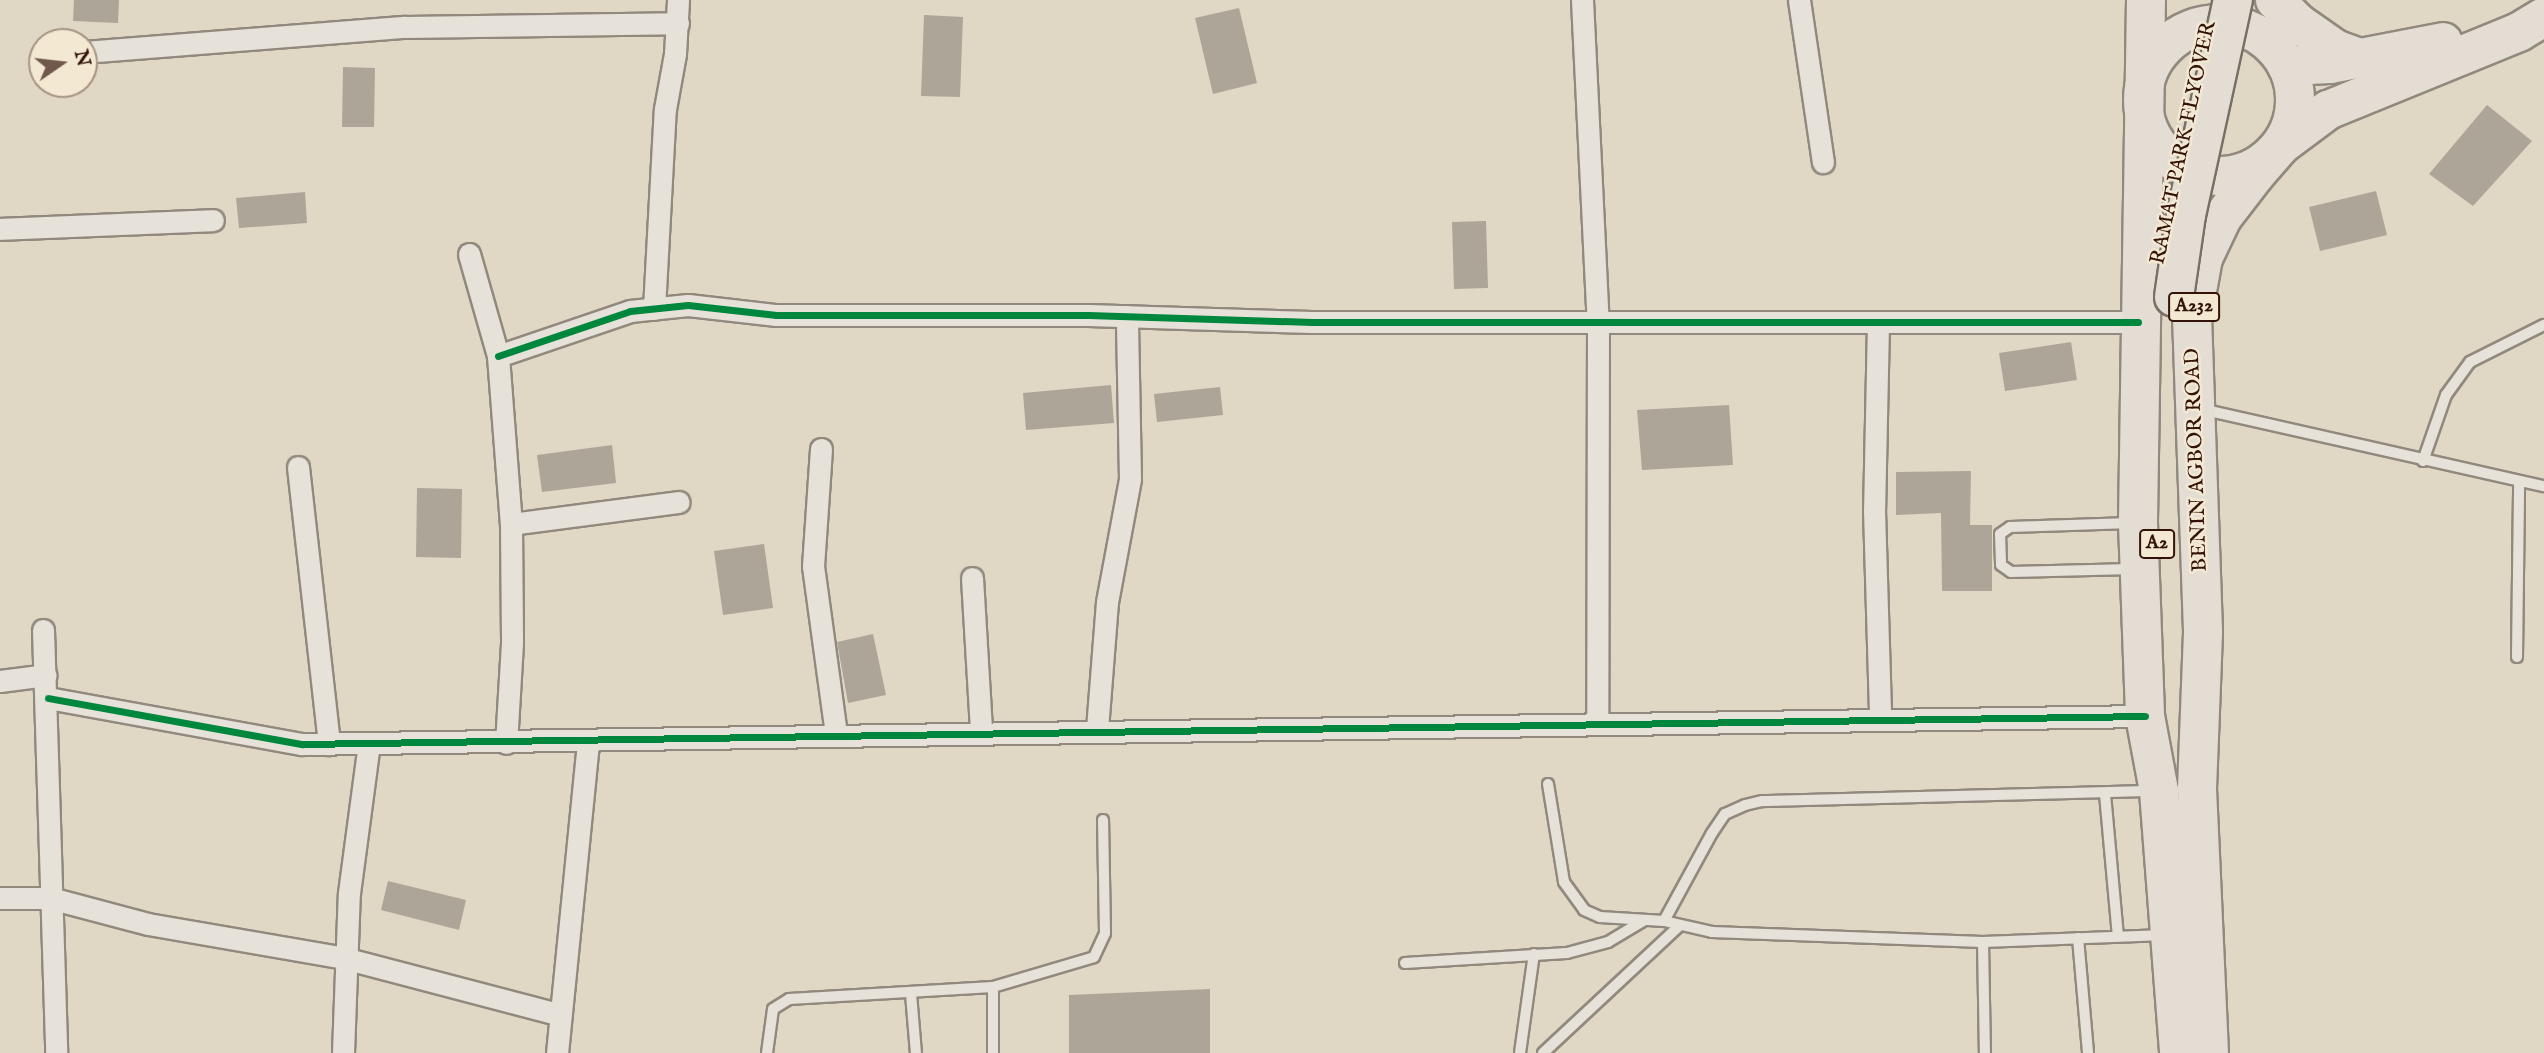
<!DOCTYPE html>
<html>
<head>
<meta charset="utf-8">
<style>
	body { margin:0 }
	#map { position:relative; width:2544px; height:1053px; overflow:hidden; background:#e0d8c5; font-family:"IM FELL English",serif }
	div>[style] { position:absolute }
	.building>* { inset:0; background:#ada598 }
	.roads { filter:drop-shadow(2px 0 #92897e) drop-shadow(-2px 0 #92897e) drop-shadow(0 2px #92897e) drop-shadow(0 -2px #92897e) }
	.lane>* { height:10px; margin:-5px; padding:0 5px; transform-origin:5px; border-radius:5px; background:#e7e2d9 }
	.street>* { height:21px; margin:-10.5px; padding:0 10.5px; transform-origin:10.5px; border-radius:10.5px; background:#e7e2d9 }
	.highway>* { height:38px; margin:-19px; padding:0 19px; transform-origin:19px; border-radius:19px; background:#e3ddd3 }
	.highway>.ring { margin:-19px; padding:0; box-sizing:content-box; background:none; border:38px solid #e3ddd3; border-radius:50% }
	.bridges { filter:drop-shadow(2px 0 #797065) drop-shadow(-2px 0 #797065) drop-shadow(0 2px #797065) drop-shadow(0 -2px #797065) }
	.highway-bridge>* { height:38px; margin:-19px; padding:0 19px; transform-origin:19px; border-radius:19px; background:#e3ddd3 }
	.cycleway>* { height:7px; margin:-3.5px; padding:0 3.5px; transform-origin:3.5px; border-radius:3.5px; background:#00873e }
	span { translate:-50% -50%; white-space:nowrap; text-align:center; line-height:1.15; -webkit-text-stroke:5px #f3e8d2; paint-order:stroke }
	.shield-label span { padding:2px 5px; background:#f3e8d2; border:2px solid; border-radius:5px; -webkit-text-stroke-width:0 }
	.shield-label { font-size:19px; color:#331308; font-weight:700 }
	.street-label { font-size:21px; color:#331308 }
	.north { position:absolute; left:28px; top:28px; width:70px; height:70px; box-sizing:border-box; background:#f3e8d2; border:2px solid #a69381; border-radius:50%; rotate:76deg; font-size:19px; font-weight:700; line-height:28px; text-align:center; color:#331308 }
	.north::after { content:''; display:block; margin:auto; width:24px; height:32px; background:#70584a; clip-path:polygon(50% 0,100% 100%,50% 72%,0 100%) }
</style>
</head>
<body>
<div id="map">
	<div class="building">
		<div style="clip-path:polygon(74px 0,119px 0,118px 23px,73px 21px)"></div>
		<div style="clip-path:polygon(1239px 8px,1257px 83px,1213px 94px,1195px 18px)"></div>
		<div style="clip-path:polygon(924px 15px,963px 17px,960px 97px,921px 96px)"></div>
		<div style="clip-path:polygon(343px 67px,375px 68px,374px 127px,342px 127px)"></div>
		<div style="clip-path:polygon(2487px 105px,2532px 141px,2473px 206px,2429px 174px)"></div>
		<div style="clip-path:polygon(2376px 191px,2387px 235px,2320px 251px,2309px 207px)"></div>
		<div style="clip-path:polygon(305px 192px,307px 223px,239px 228px,236px 198px)"></div>
		<div style="clip-path:polygon(1486px 221px,1488px 288px,1454px 289px,1452px 222px)"></div>
		<div style="clip-path:polygon(2071px 342px,2077px 380px,2005px 391px,1999px 353px)"></div>
		<div style="clip-path:polygon(1111px 385px,1114px 423px,1026px 430px,1023px 393px)"></div>
		<div style="clip-path:polygon(1220px 387px,1223px 415px,1157px 422px,1154px 394px)"></div>
		<div style="clip-path:polygon(1729px 405px,1733px 465px,1642px 470px,1637px 410px)"></div>
		<div style="clip-path:polygon(612px 445px,616px 483px,542px 492px,537px 455px)"></div>
		<div style="clip-path:polygon(1971px 471px,1970px 525px,1992px 525px,1992px 591px,1942px 591px,1941px 513px,1896px 515px,1896px 472px)"></div>
		<div style="clip-path:polygon(417px 488px,462px 489px,461px 558px,416px 557px)"></div>
		<div style="clip-path:polygon(764px 544px,773px 608px,723px 615px,714px 551px)"></div>
		<div style="clip-path:polygon(873px 634px,886px 695px,848px 703px,837px 642px)"></div>
		<div style="clip-path:polygon(388px 881px,466px 900px,459px 930px,381px 910px)"></div>
		<div style="clip-path:polygon(1210px 989px,1210px 1053px,1069px 1053px,1069px 995px)"></div>
	</div>
	<div class="roads">
		<div class="lane">
			<div style="left:2201px;top:409px;width:352px;rotate:12.7deg"></div>
			<div style="left:2423px;top:461px;width:70px;rotate:-70.8deg"></div>
			<div style="left:2446px;top:395px;width:41px;rotate:-54deg"></div>
			<div style="left:2470px;top:362px;width:83px;rotate:-26.6deg"></div>
			<div style="left:2131px;top:523px;width:121px;rotate:178.1deg"></div>
			<div style="left:2010px;top:527px;width:12px;rotate:145deg"></div>
			<div style="left:2000px;top:534px;width:31px;rotate:88deg"></div>
			<div style="left:2001px;top:565px;width:12px;rotate:35deg"></div>
			<div style="left:2011px;top:572px;width:122px;rotate:-1.4deg"></div>
			<div style="left:2517px;top:657px;width:174px;rotate:-89.3deg"></div>
			<div style="left:1548px;top:784px;width:99px;rotate:80.7deg"></div>
			<div style="left:1564px;top:882px;width:34px;rotate:54deg"></div>
			<div style="left:1584px;top:910px;width:17px;rotate:24deg"></div>
			<div style="left:1600px;top:917px;width:64px;rotate:3.6deg"></div>
			<div style="left:1664px;top:921px;width:49px;rotate:12.9deg"></div>
			<div style="left:1712px;top:932px;width:271px;rotate:2.1deg"></div>
			<div style="left:1983px;top:942px;width:182px;rotate:-2.2deg"></div>
			<div style="left:2105px;top:794px;width:143px;rotate:84.8deg"></div>
			<div style="left:1664px;top:921px;width:100px;rotate:-61.4deg"></div>
			<div style="left:1712px;top:833px;width:23px;rotate:-56deg"></div>
			<div style="left:1725px;top:814px;width:22px;rotate:-24deg"></div>
			<div style="left:1745px;top:805px;width:18px;rotate:-13deg"></div>
			<div style="left:1763px;top:801px;width:389px;rotate:-1.5deg"></div>
			<div style="left:2078px;top:938px;width:115px;rotate:85deg"></div>
			<div style="left:1983px;top:942px;width:111px;rotate:89deg"></div>
			<div style="left:1405px;top:963px;width:162px;rotate:-3.5deg"></div>
			<div style="left:1567px;top:953px;width:42px;rotate:-15deg"></div>
			<div style="left:1608px;top:942px;width:41px;rotate:-31deg"></div>
			<div style="left:993px;top:987px;width:66px;rotate:90deg"></div>
			<div style="left:911px;top:994px;width:59px;rotate:85.2deg"></div>
			<div style="left:767px;top:1053px;width:44px;rotate:-82.2deg"></div>
			<div style="left:773px;top:1009px;width:19px;rotate:-32deg"></div>
			<div style="left:789px;top:999px;width:204px;rotate:-3.4deg"></div>
			<div style="left:993px;top:987px;width:105px;rotate:-16.5deg"></div>
			<div style="left:1094px;top:957px;width:26px;rotate:-65deg"></div>
			<div style="left:1105px;top:933px;width:113px;rotate:-91deg"></div>
			<div style="left:1520px;top:1053px;width:100px;rotate:-82deg"></div>
			<div style="left:1543px;top:1053px;width:186px;rotate:-43deg"></div>
		</div>
		<div class="street">
			<div style="left:1582px;top:0;width:322px;rotate:87.2deg"></div>
			<div style="left:1598px;top:322px;width:401px;rotate:90.1deg"></div>
			<div style="left:1799px;top:0;width:164px;rotate:81.6deg"></div>
			<div style="left:84px;top:52px;width:322px;rotate:-4.5deg"></div>
			<div style="left:405px;top:27px;width:273px;rotate:-0.8deg"></div>
			<div style="left:0;top:229px;width:213px;rotate:-2.4deg"></div>
			<div style="left:469px;top:254px;width:106px;rotate:74.1deg"></div>
			<div style="left:498px;top:356px;width:169px;rotate:85.6deg"></div>
			<div style="left:511px;top:524px;width:119px;rotate:89.5deg"></div>
			<div style="left:512px;top:643px;width:100px;rotate:93.4deg"></div>
			<div style="left:654px;top:309px;width:200px;rotate:-86.9deg"></div>
			<div style="left:665px;top:109px;width:56px;rotate:-79.7deg"></div>
			<div style="left:675px;top:54px;width:54px;rotate:-86.8deg"></div>
			<div style="left:1878px;top:323px;width:187px;rotate:91.2deg"></div>
			<div style="left:1874px;top:510px;width:208px;rotate:88.3deg"></div>
			<div style="left:498px;top:356px;width:139px;rotate:-18.8deg"></div>
			<div style="left:630px;top:311px;width:58px;rotate:-5.9deg"></div>
			<div style="left:688px;top:305px;width:89px;rotate:6.5deg"></div>
			<div style="left:776px;top:315px;width:312px"></div>
			<div style="left:1088px;top:315px;width:224px;rotate:1.8deg"></div>
			<div style="left:1312px;top:322px;width:826px"></div>
			<div style="left:821px;top:449px;width:117px;rotate:93.9deg"></div>
			<div style="left:813px;top:566px;width:171px;rotate:82.2deg"></div>
			<div style="left:298px;top:467px;width:279px;rotate:83.6deg"></div>
			<div style="left:511px;top:524px;width:169px;rotate:-7.5deg"></div>
			<div style="left:972px;top:578px;width:152px;rotate:86.6deg"></div>
			<div style="left:43px;top:630px;width:423px;rotate:88.2deg"></div>
			<div style="left:0;top:681px;width:46px;rotate:-7.4deg"></div>
			<div style="left:48px;top:698px;width:258px;rotate:10.3deg"></div>
			<div style="left:302px;top:744px;width:1843px;rotate:-0.87deg"></div>
			<div style="left:1097px;top:729px;width:127px;rotate:-85.5deg"></div>
			<div style="left:1107px;top:602px;width:125px;rotate:-79.4deg"></div>
			<div style="left:1130px;top:479px;width:163px;rotate:-91.1deg"></div>
			<div style="left:0;top:898px;width:50px"></div>
			<div style="left:50px;top:898px;width:101px;rotate:14.9deg"></div>
			<div style="left:148px;top:924px;width:199px;rotate:9.8deg"></div>
			<div style="left:344px;top:958px;width:221px;rotate:14.7deg"></div>
			<div style="left:343px;top:1053px;width:160px;rotate:-87.9deg"></div>
			<div style="left:349px;top:893px;width:150px;rotate:-82.4deg"></div>
			<div style="left:557px;top:1053px;width:313px;rotate:-84.3deg"></div>
		</div>
		<div class="highway">
			<div style="left:2146px;top:0;width:523px;rotate:90.88deg"></div>
			<div style="left:2138px;top:523px;width:193px;rotate:87.9deg"></div>
			<div style="left:2145px;top:716px;width:76px;rotate:79.4deg"></div>
			<div style="left:2159px;top:791px;width:263px;rotate:85.6deg"></div>
			<div style="left:2275px;top:0;width:33px;rotate:45deg"></div>
			<div style="left:2298px;top:23px;width:45px;rotate:35.1deg"></div>
			<div style="left:2335px;top:49px;width:30px;rotate:20deg"></div>
			<div class="ring" style="left:2143px;top:24px;width:114px;height:114px"></div>
			<div style="left:2287px;top:66px;width:43px;rotate:-2.7deg"></div>
			<div style="left:2330px;top:64px;width:115px;rotate:-11deg"></div>
			<div style="left:2209px;top:1053px;width:264px;rotate:-92.6deg"></div>
			<div style="left:2197px;top:789px;width:158px;rotate:-87.8deg"></div>
			<div style="left:2203px;top:631px;width:313px;rotate:-92deg"></div>
			<div style="left:2192px;top:318px;width:61px;rotate:-79.6deg"></div>
			<div style="left:2203px;top:258px;width:44px;rotate:-64.6deg"></div>
			<div style="left:2222px;top:218px;width:54px;rotate:-52.5deg"></div>
			<div style="left:2255px;top:175px;width:40px;rotate:-49deg"></div>
			<div style="left:2281px;top:145px;width:59px;rotate:-36.7deg"></div>
			<div style="left:2328px;top:110px;width:206px;rotate:-22.2deg"></div>
			<div style="left:2519px;top:32px;width:29px;rotate:-31deg"></div>
		</div>
	</div>
	<div class="bridges">
		<div class="highway-bridge">
			<div style="left:2174px;top:297px;width:83px;rotate:-81.7deg"></div>
			<div style="left:2186px;top:215px;width:220px;rotate:-77.7deg"></div>
		</div>
	</div>
	<div class="cycleway">
		<div style="left:498px;top:356px;width:139px;rotate:-18.8deg"></div>
		<div style="left:630px;top:311px;width:58px;rotate:-5.9deg"></div>
		<div style="left:688px;top:305px;width:89px;rotate:6.5deg"></div>
		<div style="left:776px;top:315px;width:312px"></div>
		<div style="left:1088px;top:315px;width:224px;rotate:1.8deg"></div>
		<div style="left:1312px;top:322px;width:826px"></div>
		<div style="left:48px;top:698px;width:258px;rotate:10.3deg"></div>
		<div style="left:302px;top:744px;width:1843px;rotate:-0.87deg"></div>
	</div>
	<div class="shield-label">
		<span style="left:2194px;top:307px">A232</span>
		<span style="left:2157px;top:544px">A2</span>
	</div>
	<div class="street-label">
		<span style="left:2184px;top:143px;rotate:-78deg">RAMAT PARK FLYOVER</span>
		<span style="left:2197px;top:460px;rotate:-92deg">BENIN AGBOR ROAD</span>
	</div>
	<div class="north">N</div>
</div>
</body>
</html>
